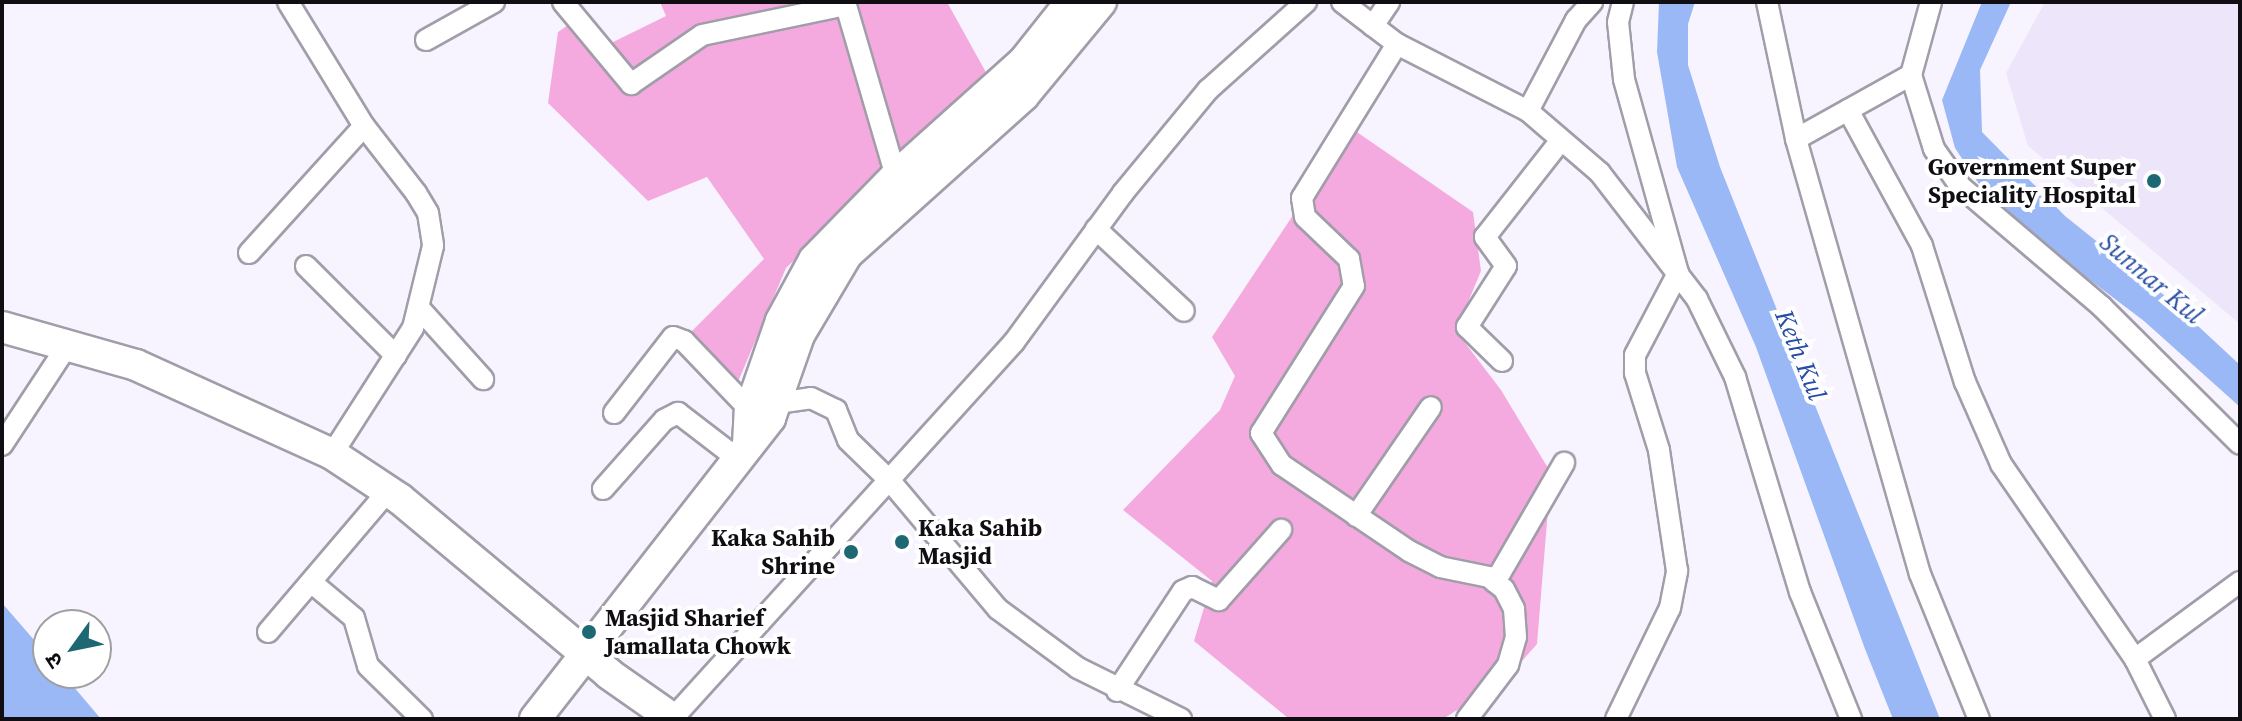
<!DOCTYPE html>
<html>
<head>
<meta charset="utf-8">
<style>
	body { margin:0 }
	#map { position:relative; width:2242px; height:721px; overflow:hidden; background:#f7f4ff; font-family:"Source Serif 4","Noto Sans Devanagari",serif }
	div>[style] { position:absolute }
	.built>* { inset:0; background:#ede6fb }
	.green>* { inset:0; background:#f4aade }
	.water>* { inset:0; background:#99b8f5 }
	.roads { filter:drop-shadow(2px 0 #a19da9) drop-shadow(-2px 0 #a19da9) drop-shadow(0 2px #a19da9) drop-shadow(0 -2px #a19da9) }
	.street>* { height:20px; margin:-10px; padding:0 10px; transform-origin:10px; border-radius:10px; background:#fff }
	.secondary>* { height:30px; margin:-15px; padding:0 15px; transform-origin:15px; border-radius:15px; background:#fff }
	.dots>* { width:22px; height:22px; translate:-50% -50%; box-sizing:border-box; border:4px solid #fff; border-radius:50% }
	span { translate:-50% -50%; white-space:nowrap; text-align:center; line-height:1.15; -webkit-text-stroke:8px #fff; paint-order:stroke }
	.poi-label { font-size:24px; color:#100e13; font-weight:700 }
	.right { translate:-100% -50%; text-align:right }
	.left { translate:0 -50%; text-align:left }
	.water-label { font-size:26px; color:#264ca4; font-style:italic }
	.frame { position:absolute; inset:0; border:4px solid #100e13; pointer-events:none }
	.north { position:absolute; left:32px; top:609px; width:80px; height:80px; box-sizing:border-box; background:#fff; border:2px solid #9f9fa1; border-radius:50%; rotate:237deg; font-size:22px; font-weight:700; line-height:32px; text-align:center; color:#100e13 }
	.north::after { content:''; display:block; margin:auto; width:28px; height:36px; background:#1d6872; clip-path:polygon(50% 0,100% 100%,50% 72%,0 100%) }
</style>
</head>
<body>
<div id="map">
	<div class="built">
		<div style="clip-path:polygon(2045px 2px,2240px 2px,2240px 324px,2028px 146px,2006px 73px)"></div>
	</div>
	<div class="green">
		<div style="clip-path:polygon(660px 2px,947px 2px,988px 76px,786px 268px,732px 396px,686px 337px,764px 259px,707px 177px,648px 201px,548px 103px,558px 32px,577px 19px,603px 47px,666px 16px)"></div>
		<div style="clip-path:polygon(1351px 128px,1473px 212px,1481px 271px,1456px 331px,1501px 390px,1551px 473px,1537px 644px,1506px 679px,1446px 717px,1288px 718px,1194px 641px,1212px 581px,1123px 510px,1220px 410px,1235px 376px,1212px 337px)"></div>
	</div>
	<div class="water">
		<div style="clip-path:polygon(1659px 2px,1695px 2px,1688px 24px,1688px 65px,1720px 167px,1940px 719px,1893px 719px,1865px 649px,1756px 347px,1677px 167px,1657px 52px)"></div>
		<div style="clip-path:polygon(1982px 2px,2011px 2px,1980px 70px,1982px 132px,2065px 216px,2170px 300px,2240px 365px,2240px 407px,2144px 321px,2024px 230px,1979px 184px,1955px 148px,1942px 100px)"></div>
		<div style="clip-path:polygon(2px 603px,48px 656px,48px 673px,62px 673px,101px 719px,2px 719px)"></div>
	</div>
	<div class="roads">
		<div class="street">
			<div style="left:288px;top:2px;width:145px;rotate:58.5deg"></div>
			<div style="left:364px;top:126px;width:85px;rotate:52.2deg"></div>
			<div style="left:416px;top:193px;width:23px;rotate:59deg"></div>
			<div style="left:428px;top:213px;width:33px;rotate:81deg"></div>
			<div style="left:433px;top:246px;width:84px;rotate:103.7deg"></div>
			<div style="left:413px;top:328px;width:150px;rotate:122.7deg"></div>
			<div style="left:563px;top:2px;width:107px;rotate:50.3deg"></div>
			<div style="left:631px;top:84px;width:86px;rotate:-34.6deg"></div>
			<div style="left:702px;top:35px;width:147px;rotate:-11.8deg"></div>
			<div style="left:845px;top:2px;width:181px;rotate:73.7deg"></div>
			<div style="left:1342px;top:2px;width:69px;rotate:37.4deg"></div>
			<div style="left:1397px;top:44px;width:147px;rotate:27.1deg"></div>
			<div style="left:1528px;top:111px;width:95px;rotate:40.7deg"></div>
			<div style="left:1600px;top:173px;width:159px;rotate:52.4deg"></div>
			<div style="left:1697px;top:299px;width:87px;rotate:64deg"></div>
			<div style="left:1735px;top:377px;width:225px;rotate:73.2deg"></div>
			<div style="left:1800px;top:592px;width:137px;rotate:68.1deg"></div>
			<div style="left:1767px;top:2px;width:140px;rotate:78deg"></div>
			<div style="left:1796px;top:139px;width:452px;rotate:74.1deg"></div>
			<div style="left:1920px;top:574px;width:157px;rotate:67.9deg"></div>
			<div style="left:1931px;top:2px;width:76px;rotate:105.3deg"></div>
			<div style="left:1911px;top:75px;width:77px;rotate:72.7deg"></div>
			<div style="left:1934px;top:149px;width:45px;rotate:54.9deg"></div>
			<div style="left:1960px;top:186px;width:187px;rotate:40.4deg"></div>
			<div style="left:2102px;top:307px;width:194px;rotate:44.8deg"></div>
			<div style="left:1373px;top:26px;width:29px;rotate:-56deg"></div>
			<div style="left:426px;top:40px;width:78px;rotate:-29.2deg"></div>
			<div style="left:1397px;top:44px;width:181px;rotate:121.7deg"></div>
			<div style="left:1302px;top:198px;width:19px;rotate:81deg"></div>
			<div style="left:1305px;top:217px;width:61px;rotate:43.7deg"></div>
			<div style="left:1349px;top:259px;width:27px;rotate:80deg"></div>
			<div style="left:1354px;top:286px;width:174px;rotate:122.3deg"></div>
			<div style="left:1261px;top:433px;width:38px;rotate:57deg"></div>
			<div style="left:1282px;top:465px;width:153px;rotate:34.1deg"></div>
			<div style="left:1409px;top:551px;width:35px;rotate:27deg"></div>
			<div style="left:1440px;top:567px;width:50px;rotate:11.5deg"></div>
			<div style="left:1489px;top:577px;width:19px;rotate:39deg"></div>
			<div style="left:1504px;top:589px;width:22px;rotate:63deg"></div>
			<div style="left:1514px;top:609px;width:28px;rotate:86deg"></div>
			<div style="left:1516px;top:637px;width:29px;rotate:106deg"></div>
			<div style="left:1508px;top:665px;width:68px;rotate:127.2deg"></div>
			<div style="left:1848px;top:110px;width:155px;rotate:61.4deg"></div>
			<div style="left:1922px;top:246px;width:143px;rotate:72.5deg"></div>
			<div style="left:1965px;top:382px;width:90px;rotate:66.3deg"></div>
			<div style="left:2001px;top:464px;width:237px;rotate:55.5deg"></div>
			<div style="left:2135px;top:659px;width:67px;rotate:63.4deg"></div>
			<div style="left:1528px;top:111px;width:103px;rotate:-62.2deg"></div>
			<div style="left:1576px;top:20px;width:24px;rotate:-48deg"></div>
			<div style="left:1796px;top:139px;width:132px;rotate:-29.1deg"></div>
			<div style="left:1096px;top:229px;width:120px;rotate:43deg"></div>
			<div style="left:249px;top:253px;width:171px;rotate:-47.8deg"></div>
			<div style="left:306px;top:266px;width:127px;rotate:45deg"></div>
			<div style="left:419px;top:308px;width:96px;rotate:48deg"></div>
			<div style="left:1502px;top:361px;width:49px;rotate:-135.8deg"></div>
			<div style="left:1467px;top:327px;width:72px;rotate:-57.4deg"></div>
			<div style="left:1506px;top:266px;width:36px;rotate:-126deg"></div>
			<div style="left:1485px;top:237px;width:123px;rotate:-51.9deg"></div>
			<div style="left:777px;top:403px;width:34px;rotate:-8deg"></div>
			<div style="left:811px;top:398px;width:28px;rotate:26deg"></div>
			<div style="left:836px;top:410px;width:32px;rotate:68deg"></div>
			<div style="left:848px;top:440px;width:60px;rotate:44.3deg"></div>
			<div style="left:891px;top:482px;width:166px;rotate:49.9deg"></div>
			<div style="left:998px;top:609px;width:99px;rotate:36.4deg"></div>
			<div style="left:1078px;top:668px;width:115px;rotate:26.3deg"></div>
			<div style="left:614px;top:413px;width:96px;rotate:-52.2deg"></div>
			<div style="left:673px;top:337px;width:12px;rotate:20deg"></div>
			<div style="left:684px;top:341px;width:95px;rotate:46.3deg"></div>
			<div style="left:2px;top:445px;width:118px;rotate:-56.7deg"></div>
			<div style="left:603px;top:489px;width:92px;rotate:-48.5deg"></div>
			<div style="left:664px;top:420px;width:16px;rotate:-27deg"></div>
			<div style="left:678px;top:413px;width:76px;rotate:37.5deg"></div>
			<div style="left:1356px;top:516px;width:132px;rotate:-55.5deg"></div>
			<div style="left:311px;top:582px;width:56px;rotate:39.9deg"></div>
			<div style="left:354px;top:618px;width:50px;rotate:73.7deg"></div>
			<div style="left:368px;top:666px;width:76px;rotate:44.5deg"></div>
			<div style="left:1495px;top:582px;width:138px;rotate:-59.9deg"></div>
			<div style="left:268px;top:632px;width:185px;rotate:-49.6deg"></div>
			<div style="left:2135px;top:659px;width:130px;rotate:-36.3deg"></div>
			<div style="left:1117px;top:691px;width:120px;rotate:-56.6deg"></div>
			<div style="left:1183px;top:591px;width:10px;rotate:-24deg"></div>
			<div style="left:1192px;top:587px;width:30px;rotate:26deg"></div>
			<div style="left:1219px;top:600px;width:94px;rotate:-48.5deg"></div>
			<div style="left:673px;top:718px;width:508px;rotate:-47.79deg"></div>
			<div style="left:1014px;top:342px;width:185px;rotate:-53.8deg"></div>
			<div style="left:1123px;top:193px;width:134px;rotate:-50.5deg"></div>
			<div style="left:1208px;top:90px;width:132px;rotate:-41.9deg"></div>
			<div style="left:1616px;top:719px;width:123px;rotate:-64.1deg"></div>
			<div style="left:1670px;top:608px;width:38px;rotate:-79deg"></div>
			<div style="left:1677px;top:571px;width:122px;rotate:-98.5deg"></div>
			<div style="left:1659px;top:450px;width:81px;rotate:-107.3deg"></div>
			<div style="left:1635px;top:373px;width:18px;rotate:-90deg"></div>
			<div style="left:1635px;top:355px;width:93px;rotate:-62.3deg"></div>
			<div style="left:1678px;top:273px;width:201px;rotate:-105.6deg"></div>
			<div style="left:1624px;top:79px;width:57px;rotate:-96deg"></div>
			<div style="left:1618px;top:22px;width:21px;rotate:-76deg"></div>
		</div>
		<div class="secondary">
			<div style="left:2px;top:327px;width:139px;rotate:15.8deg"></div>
			<div style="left:136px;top:365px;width:215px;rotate:24.4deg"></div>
			<div style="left:332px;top:454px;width:82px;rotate:33.5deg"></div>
			<div style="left:400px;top:499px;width:273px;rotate:39.9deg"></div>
			<div style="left:609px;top:674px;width:78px;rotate:35.1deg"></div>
			<div style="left:748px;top:444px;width:34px;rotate:-87deg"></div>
			<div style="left:750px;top:410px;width:94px;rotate:-70.8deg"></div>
			<div style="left:781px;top:321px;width:69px;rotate:-61.6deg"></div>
			<div style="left:814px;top:260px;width:117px;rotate:-45.7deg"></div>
			<div style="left:896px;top:176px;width:172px;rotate:-41.9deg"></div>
			<div style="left:1024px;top:61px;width:75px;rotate:-51.5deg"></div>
			<div style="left:535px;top:719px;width:382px;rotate:-52deg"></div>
			<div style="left:770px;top:418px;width:88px;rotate:-70.7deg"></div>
			<div style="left:799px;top:335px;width:94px;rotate:-59.3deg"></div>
			<div style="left:847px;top:254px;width:238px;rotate:-41.9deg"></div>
			<div style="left:1024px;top:95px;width:121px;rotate:-50.4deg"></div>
		</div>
	</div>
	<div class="dots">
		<div style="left:2154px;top:181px;background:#1d6872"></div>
		<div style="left:902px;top:542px;background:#1d6872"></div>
		<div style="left:851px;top:552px;background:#1d6872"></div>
		<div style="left:589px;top:632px;background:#1d6872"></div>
	</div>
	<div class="poi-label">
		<span class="right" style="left:2136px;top:181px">Government Super<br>Speciality Hospital</span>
		<span class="left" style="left:918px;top:542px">Kaka Sahib<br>Masjid</span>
		<span class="right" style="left:835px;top:552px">Kaka Sahib<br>Shrine</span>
		<span class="left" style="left:605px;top:632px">Masjid Sharief<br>Jamallata Chowk</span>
	</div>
	<div class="water-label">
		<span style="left:2151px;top:279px;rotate:40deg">Sunnar Kul</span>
		<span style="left:1800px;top:355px;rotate:68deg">Keth Kul</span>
	</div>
	<div class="frame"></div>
	<div class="north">उ</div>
</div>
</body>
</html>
